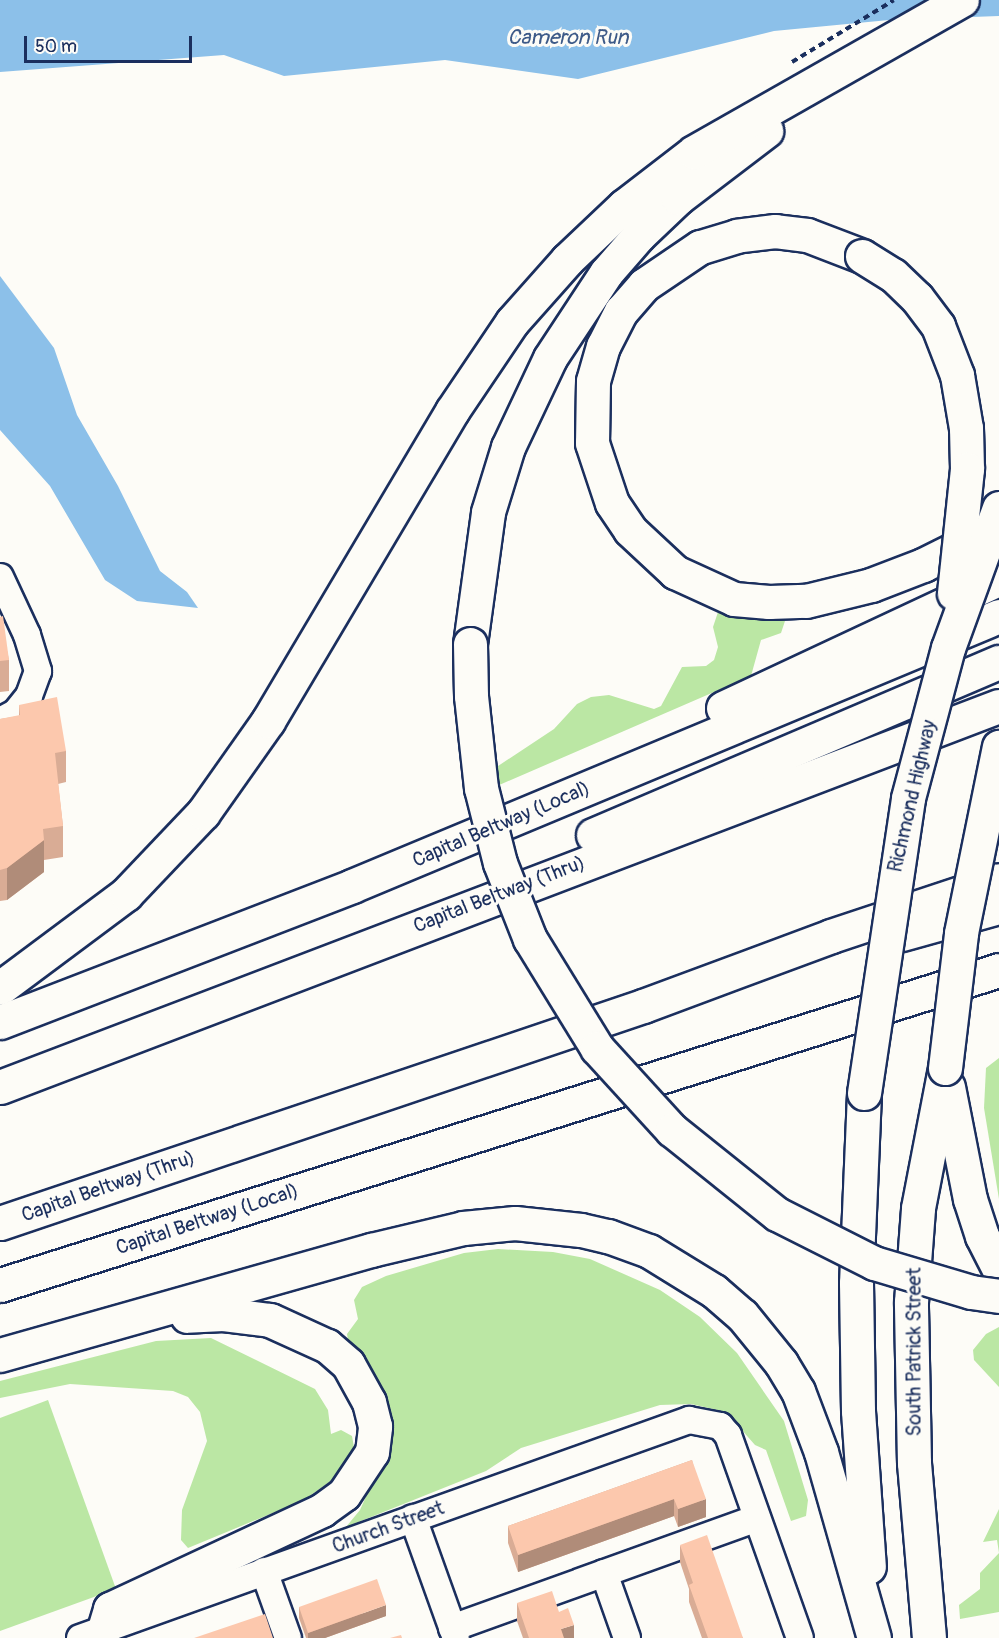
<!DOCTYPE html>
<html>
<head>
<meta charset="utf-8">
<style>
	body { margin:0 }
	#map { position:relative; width:999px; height:1638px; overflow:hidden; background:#fdfcf7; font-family:Pangolin,sans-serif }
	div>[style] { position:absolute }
	.green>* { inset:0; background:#bbe7a4 }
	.water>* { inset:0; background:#8cc0e9 }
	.path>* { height:4px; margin-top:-2px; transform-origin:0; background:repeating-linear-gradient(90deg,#1b2f5e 0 6px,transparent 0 10.5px) }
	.roads { filter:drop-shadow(2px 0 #1b2f5e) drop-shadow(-2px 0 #1b2f5e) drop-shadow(0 2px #1b2f5e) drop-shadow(0 -2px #1b2f5e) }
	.minor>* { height:26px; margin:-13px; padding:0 13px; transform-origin:13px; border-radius:13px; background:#fdfcf7 }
	.highway>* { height:33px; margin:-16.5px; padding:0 16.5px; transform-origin:16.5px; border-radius:16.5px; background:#fdfcf7 }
	.bridges { filter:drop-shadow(2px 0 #1b2f5e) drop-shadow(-2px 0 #1b2f5e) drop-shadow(0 2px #1b2f5e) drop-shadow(0 -2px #1b2f5e) }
	.highway-bridge>* { height:33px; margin:-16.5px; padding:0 16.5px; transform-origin:16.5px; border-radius:16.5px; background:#fdfcf7 }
	.wall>* { inset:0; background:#d9ac95 }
	.shaded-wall>* { inset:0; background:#b08c79 }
	.building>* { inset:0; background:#fcc8ad }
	span { translate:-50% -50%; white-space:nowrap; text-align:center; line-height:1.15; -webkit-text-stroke:6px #fdfcf7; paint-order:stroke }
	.street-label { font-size:20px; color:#1b2f5e }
	.water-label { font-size:21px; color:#3d5a88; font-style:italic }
	.scale { position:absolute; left:24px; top:36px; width:168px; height:27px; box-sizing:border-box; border:3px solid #1b2f5e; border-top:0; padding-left:8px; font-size:18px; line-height:21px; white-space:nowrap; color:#1b2f5e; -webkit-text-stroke:4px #fdfcf7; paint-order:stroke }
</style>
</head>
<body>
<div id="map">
	<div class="green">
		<div style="clip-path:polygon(718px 612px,785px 621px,781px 633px,761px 640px,751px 676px,497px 786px,495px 768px,554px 729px,577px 704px,591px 697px,609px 695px,654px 709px,661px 706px,682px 667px,706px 666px,714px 660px,718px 647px,713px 627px)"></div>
		<div style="clip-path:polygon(999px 1058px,999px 1199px,984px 1108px,986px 1068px)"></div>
		<div style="clip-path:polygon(498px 1249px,553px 1252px,590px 1259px,660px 1290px,700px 1317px,737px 1353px,784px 1421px,808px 1500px,806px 1516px,791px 1521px,766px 1450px,755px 1445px,726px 1412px,691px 1404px,660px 1405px,521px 1448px,486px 1471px,346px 1527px,360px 1510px,381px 1463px,381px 1392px,368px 1363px,349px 1346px,347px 1334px,358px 1319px,354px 1300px,362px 1287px,386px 1276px,464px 1253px)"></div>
		<div style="clip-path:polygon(999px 1327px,999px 1387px,974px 1360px,973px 1350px,986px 1334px)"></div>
		<div style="clip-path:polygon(211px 1338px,315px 1389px,328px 1410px,331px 1434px,341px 1430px,352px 1436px,355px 1453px,342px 1473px,304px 1500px,188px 1548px,181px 1540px,182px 1510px,207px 1441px,200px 1412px,188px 1397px,173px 1391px,70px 1384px,0 1398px,0 1381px,156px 1341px)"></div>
		<div style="clip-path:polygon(48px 1400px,116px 1589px,0 1631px,0 1418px)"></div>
		<div style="clip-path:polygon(999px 1509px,999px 1612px,960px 1619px,959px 1605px,980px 1589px,980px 1573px,999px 1553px,997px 1540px,983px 1542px)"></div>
	</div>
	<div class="water">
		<div style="clip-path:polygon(0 0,999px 0,999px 16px,889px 20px,774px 31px,578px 79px,445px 60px,284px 76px,224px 55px,0 72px)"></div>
		<div style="clip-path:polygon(0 276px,54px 348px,77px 415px,118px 486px,160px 571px,187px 592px,198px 608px,137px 601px,105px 580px,50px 486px,0 430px)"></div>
	</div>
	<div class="path">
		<div style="left:792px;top:62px;width:119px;rotate:-31.3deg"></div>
	</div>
	<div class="roads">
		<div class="minor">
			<div style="left:0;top:577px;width:64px;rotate:65deg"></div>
			<div style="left:27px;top:635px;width:38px;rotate:73deg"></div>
			<div style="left:38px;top:671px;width:27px;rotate:110deg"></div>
			<div style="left:29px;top:696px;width:22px;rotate:129deg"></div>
			<div style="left:15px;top:713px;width:17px;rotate:152deg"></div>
			<div style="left:413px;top:1518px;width:127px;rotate:70.3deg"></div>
			<div style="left:264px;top:1571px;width:71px;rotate:70.3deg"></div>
			<div style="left:604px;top:1573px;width:69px;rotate:70.5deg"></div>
			<div style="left:452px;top:1628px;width:324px;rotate:-19.8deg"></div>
			<div style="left:80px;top:1638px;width:647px;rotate:-19.7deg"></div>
			<div style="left:689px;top:1420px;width:32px;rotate:11deg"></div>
			<div style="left:720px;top:1426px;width:12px;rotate:48deg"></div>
			<div style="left:728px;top:1435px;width:215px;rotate:70.5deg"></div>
		</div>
		<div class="highway">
			<div style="left:862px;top:256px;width:59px;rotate:-159.1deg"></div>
			<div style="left:807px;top:235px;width:32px;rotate:-173deg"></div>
			<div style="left:775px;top:231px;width:38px;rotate:173deg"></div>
			<div style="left:737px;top:236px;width:39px;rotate:163deg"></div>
			<div style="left:700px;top:247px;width:68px;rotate:145.8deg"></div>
			<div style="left:644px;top:285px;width:35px;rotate:131deg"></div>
			<div style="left:621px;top:311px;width:39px;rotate:117deg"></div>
			<div style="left:603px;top:346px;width:36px;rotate:106deg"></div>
			<div style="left:593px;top:381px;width:62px;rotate:90.9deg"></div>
			<div style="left:592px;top:443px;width:63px;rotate:71.6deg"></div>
			<div style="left:612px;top:503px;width:32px;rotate:56deg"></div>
			<div style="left:630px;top:530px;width:62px;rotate:43deg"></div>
			<div style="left:675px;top:572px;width:65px;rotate:24.6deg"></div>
			<div style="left:734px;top:599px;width:35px;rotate:5deg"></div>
			<div style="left:769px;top:602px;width:37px;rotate:-2deg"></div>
			<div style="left:806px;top:601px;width:67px;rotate:-13.8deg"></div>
			<div style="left:871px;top:585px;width:56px;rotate:-21deg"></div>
			<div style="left:923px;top:565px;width:65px;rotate:-26.6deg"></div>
			<div style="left:470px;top:644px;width:133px;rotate:-82.2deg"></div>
			<div style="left:488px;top:512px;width:68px;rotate:-72.9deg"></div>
			<div style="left:508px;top:447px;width:98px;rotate:-64.7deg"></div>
			<div style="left:550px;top:358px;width:102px;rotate:-56.6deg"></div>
			<div style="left:606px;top:273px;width:50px;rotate:-49deg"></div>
			<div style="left:639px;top:235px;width:54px;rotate:-43.5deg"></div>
			<div style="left:678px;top:198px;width:111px;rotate:-37.3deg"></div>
			<div style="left:723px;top:708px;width:305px;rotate:-25.1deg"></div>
			<div style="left:593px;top:835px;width:441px;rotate:-23.1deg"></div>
			<div style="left:902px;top:934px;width:101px;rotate:-15.6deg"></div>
			<div style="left:0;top:988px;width:157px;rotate:-36.7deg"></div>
			<div style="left:126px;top:894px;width:112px;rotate:-46.5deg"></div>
			<div style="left:203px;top:813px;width:113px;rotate:-54.8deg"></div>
			<div style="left:268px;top:721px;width:360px;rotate:-59.3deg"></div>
			<div style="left:452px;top:411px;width:107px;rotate:-56deg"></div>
			<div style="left:512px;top:322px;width:83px;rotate:-48.4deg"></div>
			<div style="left:567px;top:260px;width:79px;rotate:-43.5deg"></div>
			<div style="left:624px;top:206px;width:88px;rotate:-37.6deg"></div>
			<div style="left:694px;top:152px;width:308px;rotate:-29.6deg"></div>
			<div style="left:0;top:1022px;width:377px;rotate:-21.1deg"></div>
			<div style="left:352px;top:886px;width:701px;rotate:-22.65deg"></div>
			<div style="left:0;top:1087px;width:1069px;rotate:-20.88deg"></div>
			<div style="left:948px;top:1087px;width:114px;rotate:78.9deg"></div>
			<div style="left:970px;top:1199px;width:39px;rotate:72deg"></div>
			<div style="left:982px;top:1236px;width:37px;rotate:63deg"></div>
			<div style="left:864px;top:1093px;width:190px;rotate:92.4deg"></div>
			<div style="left:856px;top:1283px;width:128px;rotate:89.1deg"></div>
			<div style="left:858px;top:1411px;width:156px;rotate:86deg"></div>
			<div style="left:0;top:1223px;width:679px;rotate:-18.65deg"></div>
			<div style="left:643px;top:1006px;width:201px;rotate:-20.4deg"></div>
			<div style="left:831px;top:936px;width:177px;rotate:-18.4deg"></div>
			<div style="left:0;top:1285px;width:1047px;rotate:-17.5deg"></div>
			<div style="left:0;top:1355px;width:386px;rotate:-15.8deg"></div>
			<div style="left:371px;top:1250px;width:95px;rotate:-13.4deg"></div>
			<div style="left:463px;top:1228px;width:52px;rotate:-5.5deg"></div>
			<div style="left:515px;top:1223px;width:66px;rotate:6.1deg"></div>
			<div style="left:581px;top:1230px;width:28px;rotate:13deg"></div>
			<div style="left:608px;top:1236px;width:44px;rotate:20.1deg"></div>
			<div style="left:649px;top:1251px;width:76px;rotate:31.6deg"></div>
			<div style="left:714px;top:1291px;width:37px;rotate:41deg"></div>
			<div style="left:742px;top:1315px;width:62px;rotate:50.9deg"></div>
			<div style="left:781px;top:1363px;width:33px;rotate:59deg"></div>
			<div style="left:798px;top:1391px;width:65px;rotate:69.3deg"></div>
			<div style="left:821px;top:1452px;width:193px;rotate:74.1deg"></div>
			<div style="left:104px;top:1629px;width:21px;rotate:-73deg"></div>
			<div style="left:110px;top:1609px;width:234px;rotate:-25deg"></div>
			<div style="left:322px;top:1510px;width:27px;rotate:-36deg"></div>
			<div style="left:344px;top:1494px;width:50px;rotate:-56.3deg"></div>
			<div style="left:372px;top:1452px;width:26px;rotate:-83deg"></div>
			<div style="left:375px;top:1426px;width:25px;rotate:-104deg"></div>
			<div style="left:369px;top:1402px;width:43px;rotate:-118.9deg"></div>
			<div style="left:348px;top:1364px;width:28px;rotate:-139deg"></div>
			<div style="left:327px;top:1346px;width:63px;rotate:-155.5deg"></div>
			<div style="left:270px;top:1320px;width:47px;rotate:-172.7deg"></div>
			<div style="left:223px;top:1314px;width:36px;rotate:177deg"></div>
			<div style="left:929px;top:1638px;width:176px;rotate:-94.9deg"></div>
			<div style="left:914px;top:1463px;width:161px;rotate:-91.1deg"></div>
			<div style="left:911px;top:1302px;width:94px;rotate:-85.7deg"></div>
			<div style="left:918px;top:1208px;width:143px;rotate:-79.1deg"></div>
		</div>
	</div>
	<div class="bridges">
		<div class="highway-bridge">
			<div style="left:862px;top:256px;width:36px;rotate:32deg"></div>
			<div style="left:893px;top:275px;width:33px;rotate:44deg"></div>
			<div style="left:917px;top:298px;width:35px;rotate:53deg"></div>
			<div style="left:938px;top:326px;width:53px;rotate:68.8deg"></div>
			<div style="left:957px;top:375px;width:54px;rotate:80.4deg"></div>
			<div style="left:966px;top:428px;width:41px;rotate:88.6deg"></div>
			<div style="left:967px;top:469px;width:125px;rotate:96deg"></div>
			<div style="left:470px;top:644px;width:52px;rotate:88.9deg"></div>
			<div style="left:471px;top:696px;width:93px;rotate:83.8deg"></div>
			<div style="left:481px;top:788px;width:77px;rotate:75.8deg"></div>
			<div style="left:500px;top:863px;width:82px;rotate:68.5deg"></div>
			<div style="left:530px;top:939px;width:128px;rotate:58.4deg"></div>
			<div style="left:597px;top:1048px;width:111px;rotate:47.6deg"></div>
			<div style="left:672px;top:1130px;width:134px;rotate:38.7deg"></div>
			<div style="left:777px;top:1214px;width:109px;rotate:26.8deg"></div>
			<div style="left:874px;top:1263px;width:101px;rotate:16.6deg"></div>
			<div style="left:971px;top:1292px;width:28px;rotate:8deg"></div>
			<div style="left:945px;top:1068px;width:136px;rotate:-83.2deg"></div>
			<div style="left:961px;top:933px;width:190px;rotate:-78.5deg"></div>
			<div style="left:864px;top:1093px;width:298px;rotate:-81.5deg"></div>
			<div style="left:908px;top:798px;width:155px;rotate:-75.1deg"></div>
			<div style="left:948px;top:648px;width:149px;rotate:-70deg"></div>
		</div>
	</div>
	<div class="wall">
		<div style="clip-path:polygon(0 617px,9px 660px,9px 691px,0 692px)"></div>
		<div style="clip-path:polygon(19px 705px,66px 751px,66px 782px,58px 784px,63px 826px,63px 857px,44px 860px,44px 872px,7px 900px,0 901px,0 719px,19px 716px)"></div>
		<div style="clip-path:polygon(692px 1460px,706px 1517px,678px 1527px,674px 1516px,518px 1572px,508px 1543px,508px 1526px)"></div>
		<div style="clip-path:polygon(680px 1545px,743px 1638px,702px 1638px,689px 1602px,689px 1589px,680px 1562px)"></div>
		<div style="clip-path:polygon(517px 1603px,574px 1638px,523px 1638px,517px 1621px)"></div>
		<div style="clip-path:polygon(299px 1607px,386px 1616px,325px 1638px,306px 1638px,299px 1618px)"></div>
	</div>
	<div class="shaded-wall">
		<div style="clip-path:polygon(44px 840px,44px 872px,7px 900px,7px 868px)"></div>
		<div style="clip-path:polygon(674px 1499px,674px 1516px,518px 1572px,518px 1555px)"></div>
		<div style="clip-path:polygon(706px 1499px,706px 1517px,678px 1527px,678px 1509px)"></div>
		<div style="clip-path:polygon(386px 1605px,386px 1616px,325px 1638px,308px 1638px,308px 1633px)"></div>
		<div style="clip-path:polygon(574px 1625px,574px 1638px,561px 1638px,561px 1629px)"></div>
	</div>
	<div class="building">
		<div style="clip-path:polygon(3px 616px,9px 660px,0 661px,0 617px)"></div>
		<div style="clip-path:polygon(57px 697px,66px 751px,55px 753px,63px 826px,43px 829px,44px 840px,7px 868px,0 870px,0 719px,20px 715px,19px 705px)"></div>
		<div style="clip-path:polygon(692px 1460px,706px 1499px,678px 1509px,674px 1499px,518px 1555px,508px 1526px)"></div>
		<div style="clip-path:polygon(707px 1535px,743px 1638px,708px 1638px,689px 1585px,693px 1583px,680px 1545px)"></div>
		<div style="clip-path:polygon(377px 1579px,386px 1605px,308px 1633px,299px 1607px)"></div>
		<div style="clip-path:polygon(552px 1591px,559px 1612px,568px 1608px,574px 1625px,561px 1629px,564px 1638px,529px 1638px,517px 1603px)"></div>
		<div style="clip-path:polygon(265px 1614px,273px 1638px,194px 1638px)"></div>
		<div style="clip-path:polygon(401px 1635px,402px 1638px,390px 1638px)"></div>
	</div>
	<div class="street-label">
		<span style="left:912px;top:796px;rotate:-77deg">Richmond Highway</span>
		<span style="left:501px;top:824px;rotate:-23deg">Capital Beltway (Local)</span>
		<span style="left:499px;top:894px;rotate:-21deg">Capital Beltway (Thru)</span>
		<span style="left:108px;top:1186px;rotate:-19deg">Capital Beltway (Thru)</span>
		<span style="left:207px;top:1219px;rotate:-18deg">Capital Beltway (Local)</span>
		<span style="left:914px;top:1352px;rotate:-90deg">South Patrick Street</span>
		<span style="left:388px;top:1527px;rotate:-20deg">Church Street</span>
	</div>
	<div class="water-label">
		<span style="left:568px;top:38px">Cameron Run</span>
	</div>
	<div class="scale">50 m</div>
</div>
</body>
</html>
